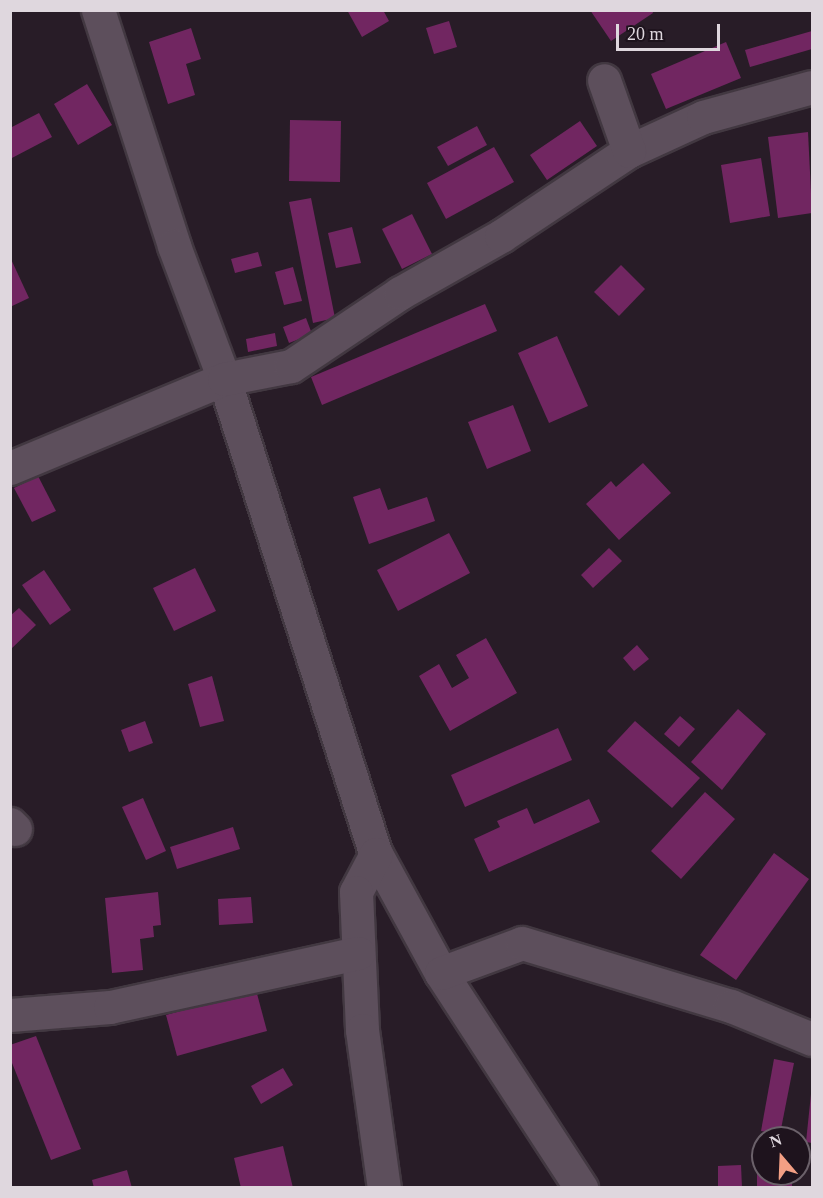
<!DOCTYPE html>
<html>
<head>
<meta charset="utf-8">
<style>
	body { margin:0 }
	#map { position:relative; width:823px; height:1198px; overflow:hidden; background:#281c27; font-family:"Times New Roman",serif }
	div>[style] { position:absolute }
	.building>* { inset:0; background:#712661 }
	.roads { filter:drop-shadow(2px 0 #423841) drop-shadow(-2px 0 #423841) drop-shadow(0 2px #423841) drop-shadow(0 -2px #423841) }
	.minor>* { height:33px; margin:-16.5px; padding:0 16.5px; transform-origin:16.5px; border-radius:16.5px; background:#5d4f5c }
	span { translate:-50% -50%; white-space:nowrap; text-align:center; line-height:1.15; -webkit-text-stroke:4.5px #1e131d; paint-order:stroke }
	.frame { position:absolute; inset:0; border:12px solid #dfd7de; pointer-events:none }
	.north { position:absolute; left:751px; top:1126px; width:60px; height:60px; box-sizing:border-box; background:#1e131d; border:2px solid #6b616a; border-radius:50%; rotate:341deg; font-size:16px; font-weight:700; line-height:24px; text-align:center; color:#dfd7de }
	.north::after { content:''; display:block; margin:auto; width:21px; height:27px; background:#f39f84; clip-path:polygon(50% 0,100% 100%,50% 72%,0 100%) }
	.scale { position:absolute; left:616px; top:24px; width:104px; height:27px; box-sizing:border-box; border:3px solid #dfd7de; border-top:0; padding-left:8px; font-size:18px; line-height:21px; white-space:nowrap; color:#dfd7de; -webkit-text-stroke:4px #1e131d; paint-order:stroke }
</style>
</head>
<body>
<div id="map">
	<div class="building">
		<div style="clip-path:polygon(347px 10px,383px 10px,389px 21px,362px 37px)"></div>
		<div style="clip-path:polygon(590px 10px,652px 10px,653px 13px,611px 41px)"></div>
		<div style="clip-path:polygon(449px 21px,457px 47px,434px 54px,426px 28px)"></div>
		<div style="clip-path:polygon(191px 28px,201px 59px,186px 64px,195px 95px,168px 104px,149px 42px)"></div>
		<div style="clip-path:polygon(812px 31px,812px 49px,750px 67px,745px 50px)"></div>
		<div style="clip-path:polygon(726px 42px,741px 78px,666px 109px,651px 74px)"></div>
		<div style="clip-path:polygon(87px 84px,112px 125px,78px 145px,54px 104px)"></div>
		<div style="clip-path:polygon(39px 113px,52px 137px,10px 159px,10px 128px)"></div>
		<div style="clip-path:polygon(290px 120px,341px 121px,340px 182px,289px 181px)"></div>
		<div style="clip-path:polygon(580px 121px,597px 146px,547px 180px,530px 155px)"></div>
		<div style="clip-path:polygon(477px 126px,487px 145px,448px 166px,437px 147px)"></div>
		<div style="clip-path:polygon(808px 132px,812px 213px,778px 218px,768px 137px)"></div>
		<div style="clip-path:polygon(494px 147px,514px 182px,446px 219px,427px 183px)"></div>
		<div style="clip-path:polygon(761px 158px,770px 216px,730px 223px,721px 165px)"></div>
		<div style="clip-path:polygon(311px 198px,335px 318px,313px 323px,289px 202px)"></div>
		<div style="clip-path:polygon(412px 214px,432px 254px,402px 269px,382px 229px)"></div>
		<div style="clip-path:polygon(352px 227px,361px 263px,336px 268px,328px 233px)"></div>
		<div style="clip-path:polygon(258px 252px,262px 266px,235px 273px,231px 259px)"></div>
		<div style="clip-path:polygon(10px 257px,29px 298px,10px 307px)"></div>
		<div style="clip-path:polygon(621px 265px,645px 289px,619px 316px,594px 292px)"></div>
		<div style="clip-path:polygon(293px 267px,302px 301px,284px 305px,275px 272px)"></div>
		<div style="clip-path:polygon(485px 304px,497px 331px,322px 405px,311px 377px)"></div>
		<div style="clip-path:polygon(306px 318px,312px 334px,289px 343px,283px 327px)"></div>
		<div style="clip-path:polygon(275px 333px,277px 346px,248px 352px,246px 339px)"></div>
		<div style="clip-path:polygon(557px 336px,588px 406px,549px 423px,518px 353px)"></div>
		<div style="clip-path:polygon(513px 405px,531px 451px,487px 469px,468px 422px)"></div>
		<div style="clip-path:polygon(643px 463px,671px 493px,619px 540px,586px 504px,611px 481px,616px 487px)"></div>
		<div style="clip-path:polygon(38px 476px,56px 511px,32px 522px,14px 488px)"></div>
		<div style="clip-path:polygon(380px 488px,388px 510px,427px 497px,435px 521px,369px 544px,353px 497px)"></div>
		<div style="clip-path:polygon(449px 533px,470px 573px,398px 611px,377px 570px)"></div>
		<div style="clip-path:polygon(609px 548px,622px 561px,593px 588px,581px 575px)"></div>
		<div style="clip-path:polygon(195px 568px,216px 611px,174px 631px,153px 588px)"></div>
		<div style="clip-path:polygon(44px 570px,71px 610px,50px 625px,22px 585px)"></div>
		<div style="clip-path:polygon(19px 608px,36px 625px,10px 650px,10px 616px)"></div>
		<div style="clip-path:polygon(486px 638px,517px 693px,450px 731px,419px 676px,439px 664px,452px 688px,469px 678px,456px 655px)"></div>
		<div style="clip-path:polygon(637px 645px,649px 659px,634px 671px,623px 658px)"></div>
		<div style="clip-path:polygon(212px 676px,224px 721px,200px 727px,188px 684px)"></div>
		<div style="clip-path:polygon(738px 709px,766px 734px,722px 790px,691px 762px)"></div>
		<div style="clip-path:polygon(680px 716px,695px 729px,679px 747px,664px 734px)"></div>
		<div style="clip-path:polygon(145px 721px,153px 743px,129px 752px,121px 730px)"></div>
		<div style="clip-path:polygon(635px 721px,700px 778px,672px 808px,607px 751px)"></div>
		<div style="clip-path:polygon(558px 728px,572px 760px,465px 807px,451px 775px)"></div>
		<div style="clip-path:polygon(705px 792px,735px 819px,681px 879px,651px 851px)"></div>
		<div style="clip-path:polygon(143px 798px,166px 851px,146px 860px,122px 807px)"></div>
		<div style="clip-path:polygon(589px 799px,600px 822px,489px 872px,474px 839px,500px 827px,497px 821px,527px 808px,534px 824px)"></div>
		<div style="clip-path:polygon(233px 827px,240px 849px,177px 869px,170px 847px)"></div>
		<div style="clip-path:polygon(774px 853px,809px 879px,736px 980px,700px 955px)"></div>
		<div style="clip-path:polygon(158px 892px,161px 925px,153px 926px,154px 937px,140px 939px,143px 970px,112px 973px,105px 898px)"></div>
		<div style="clip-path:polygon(251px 897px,253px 923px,219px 925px,218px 899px)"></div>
		<div style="clip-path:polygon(256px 990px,267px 1031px,177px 1056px,166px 1015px)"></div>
		<div style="clip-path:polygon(36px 1036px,81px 1149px,51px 1160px,10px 1058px,10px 1045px)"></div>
		<div style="clip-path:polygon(774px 1059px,794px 1063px,780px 1134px,761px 1131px)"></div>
		<div style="clip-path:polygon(283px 1068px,293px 1085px,261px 1104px,251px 1086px)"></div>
		<div style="clip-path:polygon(811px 1094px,812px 1094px,812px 1143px,806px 1142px)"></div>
		<div style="clip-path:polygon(283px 1146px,293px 1188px,241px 1188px,234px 1158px)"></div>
		<div style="clip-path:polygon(757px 1156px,763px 1156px,763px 1174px,792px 1174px,792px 1188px,757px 1188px)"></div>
		<div style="clip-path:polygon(741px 1165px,742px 1188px,718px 1188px,718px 1166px)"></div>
		<div style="clip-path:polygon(127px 1170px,132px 1188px,94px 1188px,92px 1180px)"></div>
	</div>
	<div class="roads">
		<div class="minor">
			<div style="left:98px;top:10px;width:248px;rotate:72.1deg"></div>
			<div style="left:174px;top:246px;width:142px;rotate:69.4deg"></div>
			<div style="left:224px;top:379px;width:499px;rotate:72.3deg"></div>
			<div style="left:376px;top:854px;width:136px;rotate:61.4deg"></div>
			<div style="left:441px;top:973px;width:257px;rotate:56.9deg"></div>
			<div style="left:629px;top:151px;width:81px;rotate:-24.7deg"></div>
			<div style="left:703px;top:117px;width:113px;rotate:-15.4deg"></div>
			<div style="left:10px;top:468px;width:232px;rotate:-22.6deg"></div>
			<div style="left:224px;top:379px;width:68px;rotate:-11deg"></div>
			<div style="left:291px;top:366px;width:131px;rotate:-33.8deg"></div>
			<div style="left:400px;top:293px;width:116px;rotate:-29.4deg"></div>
			<div style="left:501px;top:236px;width:154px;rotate:-33.6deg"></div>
			<div style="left:629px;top:151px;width:75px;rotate:-109.4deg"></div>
			<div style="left:10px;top:824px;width:7px;rotate:45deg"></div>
			<div style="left:376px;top:854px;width:43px;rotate:117.8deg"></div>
			<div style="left:356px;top:892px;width:138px;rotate:87.5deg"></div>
			<div style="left:362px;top:1030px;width:160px;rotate:82.1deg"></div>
			<div style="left:441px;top:973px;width:86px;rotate:-20.3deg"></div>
			<div style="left:522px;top:943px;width:218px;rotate:16.8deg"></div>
			<div style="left:731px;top:1006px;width:87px;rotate:22.2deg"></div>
			<div style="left:10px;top:1015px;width:100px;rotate:-4.6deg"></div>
			<div style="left:110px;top:1007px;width:254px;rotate:-12.3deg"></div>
		</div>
	</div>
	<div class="frame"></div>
	<div class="north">N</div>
	<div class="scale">20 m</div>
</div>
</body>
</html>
